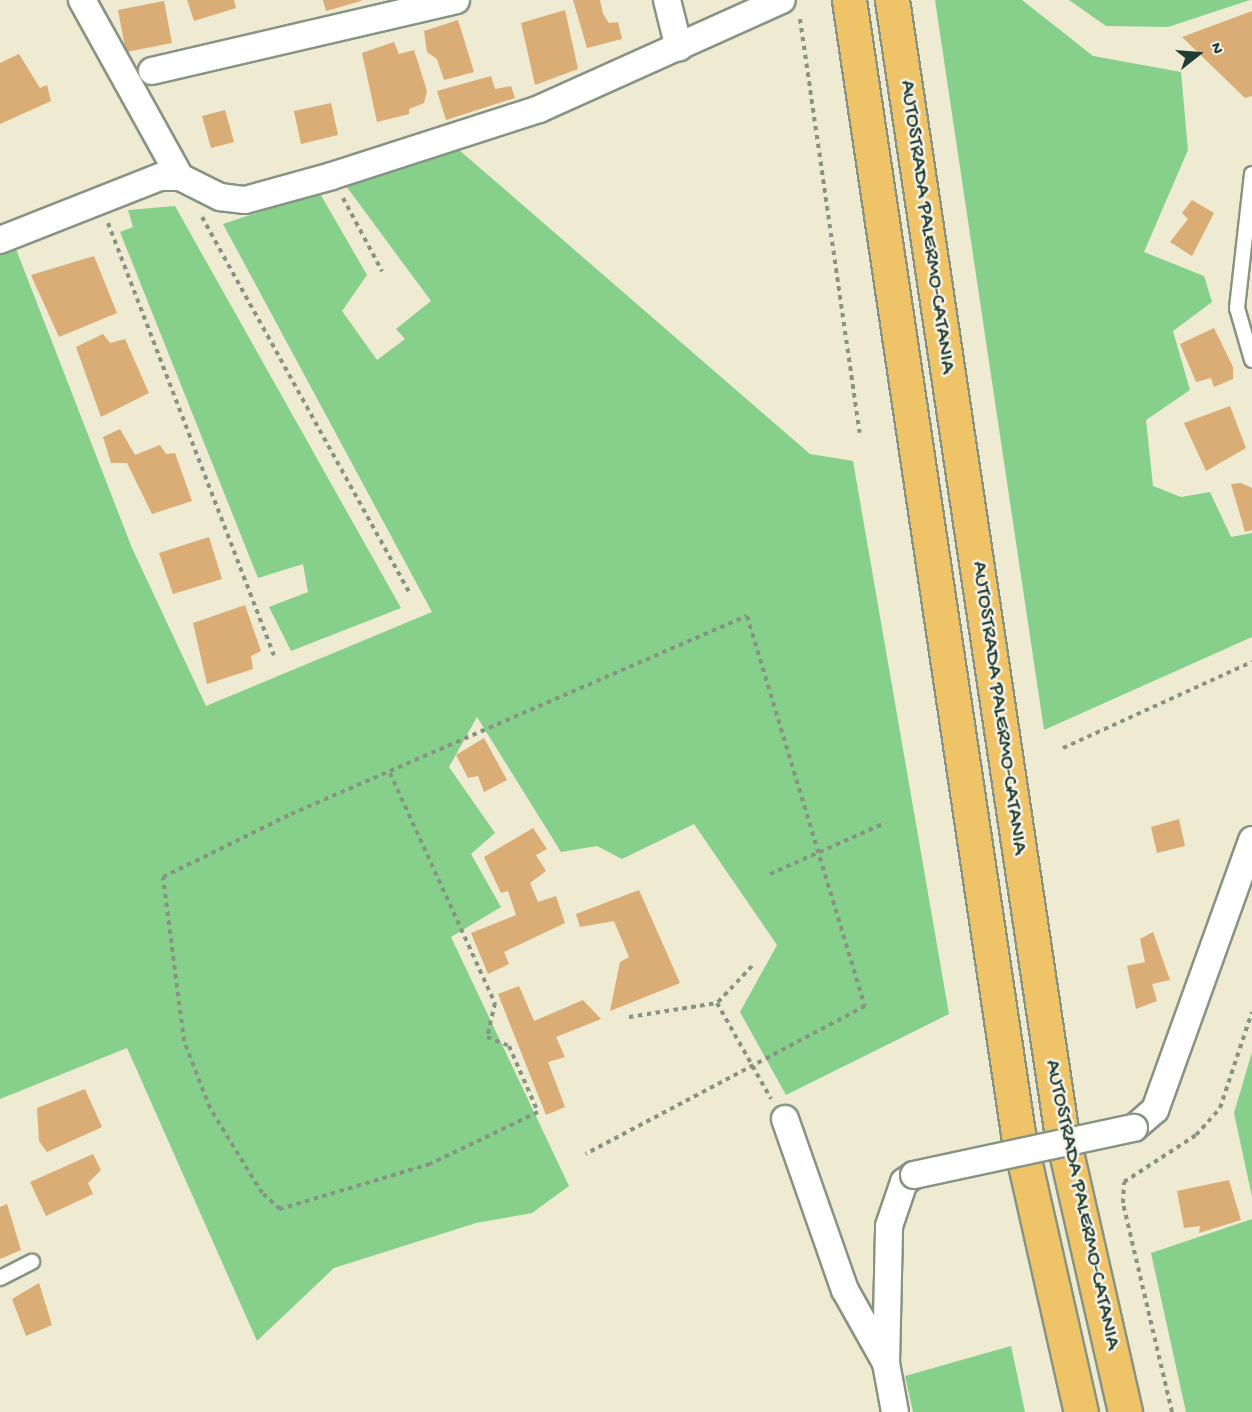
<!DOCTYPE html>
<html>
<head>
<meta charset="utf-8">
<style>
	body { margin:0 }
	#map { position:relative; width:1252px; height:1412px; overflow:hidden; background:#efead2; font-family:"Gochi Hand",sans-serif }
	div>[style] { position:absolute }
	.green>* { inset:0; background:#86d08c }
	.building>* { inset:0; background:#d9ad75 }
	.path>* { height:4px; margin-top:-2px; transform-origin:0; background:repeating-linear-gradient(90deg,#879483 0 4.5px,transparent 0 9px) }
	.roads { filter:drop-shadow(2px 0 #879483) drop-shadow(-2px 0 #879483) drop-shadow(0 2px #879483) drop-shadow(0 -2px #879483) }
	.lane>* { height:14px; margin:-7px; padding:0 7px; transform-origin:7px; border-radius:7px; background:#fff }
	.street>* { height:26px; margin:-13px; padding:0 13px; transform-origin:13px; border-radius:13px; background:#fff }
	.highway>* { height:33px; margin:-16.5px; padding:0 16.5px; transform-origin:16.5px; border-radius:16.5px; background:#efc469 }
	.bridges { filter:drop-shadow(2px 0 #879483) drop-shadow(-2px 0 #879483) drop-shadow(0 2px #879483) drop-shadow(0 -2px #879483) }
	.street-bridge>* { height:26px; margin:-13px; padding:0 13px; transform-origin:13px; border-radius:13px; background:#fff }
	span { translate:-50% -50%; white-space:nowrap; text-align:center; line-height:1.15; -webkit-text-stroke:5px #f7f3e8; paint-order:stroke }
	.street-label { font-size:22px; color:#1f3d34 }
	.north { position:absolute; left:1168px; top:24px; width:60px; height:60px; -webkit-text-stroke:4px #f7f3e8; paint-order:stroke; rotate:73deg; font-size:16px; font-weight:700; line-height:24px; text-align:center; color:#1f3d34 }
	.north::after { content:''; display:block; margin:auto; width:21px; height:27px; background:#1f3d34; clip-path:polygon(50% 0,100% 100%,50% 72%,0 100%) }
</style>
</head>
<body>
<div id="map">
	<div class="green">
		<div style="clip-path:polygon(935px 0,1022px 0,1093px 56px,1181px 72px,1188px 150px,1144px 252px,1204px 276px,1212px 302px,1173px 331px,1190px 390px,1146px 420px,1153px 486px,1181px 497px,1210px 492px,1231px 537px,1252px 533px,1252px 637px,1044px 730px)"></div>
		<div style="clip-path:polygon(1069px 0,1250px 0,1168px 27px,1106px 26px)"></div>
		<div style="clip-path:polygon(458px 149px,810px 454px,853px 461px,949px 1014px,786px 1095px,740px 1012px,777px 945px,694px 824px,622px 859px,597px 846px,561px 852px,477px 717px,449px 767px,495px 833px,471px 854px,501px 907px,451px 937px,569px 1186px,532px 1213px,476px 1223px,334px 1268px,257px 1341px,127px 1048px,0 1099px,0 255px,16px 249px,132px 548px,206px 706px,432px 612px,223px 224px,319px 192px,367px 275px,342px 311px,377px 360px,405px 339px,396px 329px,431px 301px,346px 186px)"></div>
		<div style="clip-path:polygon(175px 206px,401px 608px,291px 651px,269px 607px,308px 592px,303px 564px,258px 578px,120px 232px,133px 227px,128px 210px)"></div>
		<div style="clip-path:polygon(1252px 1052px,1252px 1197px,1234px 1113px)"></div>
		<div style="clip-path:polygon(1252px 1219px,1252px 1412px,1186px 1412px,1151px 1253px)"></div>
		<div style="clip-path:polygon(1011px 1346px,1025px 1412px,913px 1412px,905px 1376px)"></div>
	</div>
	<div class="building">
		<div style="clip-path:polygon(187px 0,234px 0,236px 8px,194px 21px)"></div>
		<div style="clip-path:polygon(323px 0,361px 0,361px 1px,326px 11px)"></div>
		<div style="clip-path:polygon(573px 0,600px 0,603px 14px,609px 23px,618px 22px,622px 39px,587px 48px)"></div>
		<div style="clip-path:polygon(164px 1px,172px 43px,126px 52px,118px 10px)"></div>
		<div style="clip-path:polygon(565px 10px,578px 69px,535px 85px,521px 23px)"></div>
		<div style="clip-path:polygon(1252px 11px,1252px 96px,1245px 98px,1182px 37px)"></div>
		<div style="clip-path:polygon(458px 20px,474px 72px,444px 80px,437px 59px,427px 52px,424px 31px)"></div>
		<div style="clip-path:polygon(394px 42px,399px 54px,414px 50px,427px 91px,424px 103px,409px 109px,409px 114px,377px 122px,362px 53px)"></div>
		<div style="clip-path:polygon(19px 54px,40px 88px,47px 85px,51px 101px,0 124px,0 63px)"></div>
		<div style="clip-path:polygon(491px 76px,495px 89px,511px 86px,515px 98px,446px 120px,437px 91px)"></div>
		<div style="clip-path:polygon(331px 103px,338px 135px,301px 144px,294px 111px)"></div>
		<div style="clip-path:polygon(225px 110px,234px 142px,211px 148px,202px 116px)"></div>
		<div style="clip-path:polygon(1192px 200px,1214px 213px,1192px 256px,1170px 242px,1188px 219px,1182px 213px)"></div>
		<div style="clip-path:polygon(94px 256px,117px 313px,59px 337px,31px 275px)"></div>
		<div style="clip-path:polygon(1214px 328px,1233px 367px,1233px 379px,1214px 387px,1211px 378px,1196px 382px,1180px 344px)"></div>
		<div style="clip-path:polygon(103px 334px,110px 343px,125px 339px,149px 393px,101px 417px,76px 347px)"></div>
		<div style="clip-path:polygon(1230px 406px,1246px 448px,1206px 471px,1184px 423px)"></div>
		<div style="clip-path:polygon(120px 429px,135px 455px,160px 445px,166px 454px,175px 453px,192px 501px,152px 514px,127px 463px,111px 463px,103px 437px)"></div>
		<div style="clip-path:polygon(1241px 483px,1252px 488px,1252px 530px,1245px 532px,1231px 484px)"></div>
		<div style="clip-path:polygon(209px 537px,222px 579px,173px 594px,159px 553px)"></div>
		<div style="clip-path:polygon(245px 605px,261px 651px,251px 656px,253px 669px,207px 684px,193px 623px)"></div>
		<div style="clip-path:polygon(484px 738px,507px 780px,484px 792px,478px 776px,468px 778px,456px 755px)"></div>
		<div style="clip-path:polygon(1179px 819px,1185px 846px,1157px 853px,1151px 827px)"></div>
		<div style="clip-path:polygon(533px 828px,547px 849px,536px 855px,546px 871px,530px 883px,538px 902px,556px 896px,565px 923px,504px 952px,509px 964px,488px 974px,471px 933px,516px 915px,508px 891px,501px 893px,484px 857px)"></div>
		<div style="clip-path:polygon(639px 890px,680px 983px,610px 1011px,620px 962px,629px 957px,614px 921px,580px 927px,576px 914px)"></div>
		<div style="clip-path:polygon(1153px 932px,1170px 980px,1152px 984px,1157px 1001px,1136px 1009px,1127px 966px,1145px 962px,1140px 939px)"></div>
		<div style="clip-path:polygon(519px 986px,534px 1021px,583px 1000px,601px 1019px,556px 1037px,565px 1057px,548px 1062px,565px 1107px,546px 1115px,498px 994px)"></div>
		<div style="clip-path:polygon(85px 1089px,102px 1127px,47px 1152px,39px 1141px,37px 1108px)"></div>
		<div style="clip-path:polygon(93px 1154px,101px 1170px,88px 1183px,93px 1194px,46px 1216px,30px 1182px)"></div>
		<div style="clip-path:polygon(1229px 1180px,1241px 1220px,1199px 1233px,1200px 1226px,1184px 1228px,1177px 1191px)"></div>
		<div style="clip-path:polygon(7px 1204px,21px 1250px,0 1259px,0 1207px)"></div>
		<div style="clip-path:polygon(39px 1283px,52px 1325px,26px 1336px,12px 1299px)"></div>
	</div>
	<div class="path">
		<div style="left:800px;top:19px;width:418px;rotate:81.8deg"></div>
		<div style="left:343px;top:198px;width:83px;rotate:61.9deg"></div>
		<div style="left:202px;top:217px;width:431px;rotate:61.1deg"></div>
		<div style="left:108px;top:223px;width:463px;rotate:69deg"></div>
		<div style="left:1063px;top:748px;width:208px;rotate:-24.5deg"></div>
		<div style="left:390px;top:773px;width:253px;rotate:65.5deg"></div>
		<div style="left:495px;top:1003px;width:35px;rotate:103deg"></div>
		<div style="left:487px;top:1037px;width:24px;rotate:22deg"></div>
		<div style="left:509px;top:1046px;width:72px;rotate:66.3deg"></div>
		<div style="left:538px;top:1112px;width:120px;rotate:154.3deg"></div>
		<div style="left:430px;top:1164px;width:157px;rotate:163.3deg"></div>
		<div style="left:280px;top:1209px;width:24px;rotate:-138deg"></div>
		<div style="left:262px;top:1193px;width:100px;rotate:-121.5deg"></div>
		<div style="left:210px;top:1108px;width:72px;rotate:-111.2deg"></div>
		<div style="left:184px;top:1041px;width:165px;rotate:-97.3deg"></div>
		<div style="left:163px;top:877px;width:143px;rotate:-26.2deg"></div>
		<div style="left:291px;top:814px;width:497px;rotate:-23.5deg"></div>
		<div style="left:747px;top:616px;width:407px;rotate:73.2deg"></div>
		<div style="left:865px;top:1006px;width:316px;rotate:152.1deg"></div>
		<div style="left:770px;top:874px;width:126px;rotate:-23.9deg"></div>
		<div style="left:752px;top:966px;width:51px;rotate:133.4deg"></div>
		<div style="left:717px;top:1003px;width:110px;rotate:60.6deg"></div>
		<div style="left:629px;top:1017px;width:89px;rotate:-9deg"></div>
		<div style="left:1172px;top:1412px;width:215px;rotate:-103.2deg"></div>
		<div style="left:1123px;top:1203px;width:21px;rotate:-87deg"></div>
		<div style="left:1124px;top:1182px;width:86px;rotate:-33.1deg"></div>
		<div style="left:1196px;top:1135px;width:36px;rotate:-48deg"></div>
		<div style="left:1220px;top:1108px;width:101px;rotate:-71.6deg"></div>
	</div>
	<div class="roads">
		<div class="lane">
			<div style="left:1252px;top:174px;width:135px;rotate:96.4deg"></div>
			<div style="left:1237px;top:308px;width:54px;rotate:73.9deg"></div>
			<div style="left:0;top:1278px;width:36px;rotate:-27deg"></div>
		</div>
		<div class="street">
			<div style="left:82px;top:0;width:202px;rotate:61deg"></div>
			<div style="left:667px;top:0;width:49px;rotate:76deg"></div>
			<div style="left:152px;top:71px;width:312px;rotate:-13.1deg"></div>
			<div style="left:0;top:240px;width:172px;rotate:-21.5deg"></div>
			<div style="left:160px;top:177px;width:20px"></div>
			<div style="left:180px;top:177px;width:45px;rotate:26.6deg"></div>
			<div style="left:220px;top:197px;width:25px;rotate:7deg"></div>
			<div style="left:245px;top:200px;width:90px;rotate:-15.4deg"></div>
			<div style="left:332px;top:176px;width:218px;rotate:-17.9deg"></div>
			<div style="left:539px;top:109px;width:266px;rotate:-24.2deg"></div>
			<div style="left:785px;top:1119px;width:181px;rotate:70.7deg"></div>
			<div style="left:845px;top:1290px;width:84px;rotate:60.7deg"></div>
			<div style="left:1134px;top:1128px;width:28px;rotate:-41deg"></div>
			<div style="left:1155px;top:1110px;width:287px;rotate:-70.2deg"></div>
			<div style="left:895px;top:1412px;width:50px;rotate:-100.4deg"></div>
			<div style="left:886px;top:1363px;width:137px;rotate:-88.7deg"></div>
			<div style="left:889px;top:1226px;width:46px;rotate:-71.2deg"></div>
			<div style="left:904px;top:1182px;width:12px;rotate:-35deg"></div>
		</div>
		<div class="highway">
			<div style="left:849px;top:0;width:1146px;rotate:81.52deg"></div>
			<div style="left:1018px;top:1133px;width:286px;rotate:77.3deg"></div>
			<div style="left:892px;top:0;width:1143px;rotate:81.49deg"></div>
			<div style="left:1061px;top:1130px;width:289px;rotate:77.2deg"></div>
		</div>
	</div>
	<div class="bridges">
		<div class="street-bridge">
			<div style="left:914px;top:1175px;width:225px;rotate:-12.1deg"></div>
		</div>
	</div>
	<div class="street-label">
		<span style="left:926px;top:227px;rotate:82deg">AUTOSTRADA PALERMO-CATANIA</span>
		<span style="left:998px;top:708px;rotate:82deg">AUTOSTRADA PALERMO-CATANIA</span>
		<span style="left:1081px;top:1205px;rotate:78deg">AUTOSTRADA PALERMO-CATANIA</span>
	</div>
	<div class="north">N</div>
</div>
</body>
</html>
